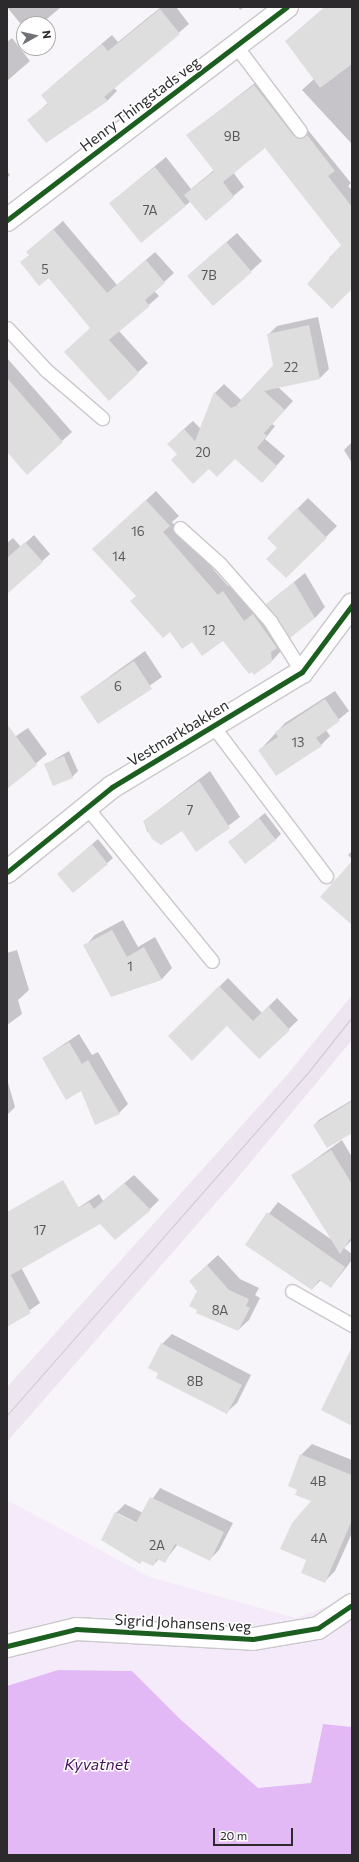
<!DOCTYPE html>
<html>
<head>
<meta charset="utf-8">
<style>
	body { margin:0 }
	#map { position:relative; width:359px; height:1862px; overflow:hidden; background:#f8f5fa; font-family:Commissioner,sans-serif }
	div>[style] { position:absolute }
	.built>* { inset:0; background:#ede6f0 }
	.green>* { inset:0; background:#f5eaf9 }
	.water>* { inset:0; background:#e2b9f4 }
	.shadow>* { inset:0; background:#0003 }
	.building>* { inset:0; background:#dedede }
	.roads { filter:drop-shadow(1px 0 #cac8cb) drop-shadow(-1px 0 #cac8cb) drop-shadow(0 1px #cac8cb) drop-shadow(0 -1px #cac8cb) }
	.lane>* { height:13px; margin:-6.5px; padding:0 6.5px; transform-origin:6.5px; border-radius:6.5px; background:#fefefe }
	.street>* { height:22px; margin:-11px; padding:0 11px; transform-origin:11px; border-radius:11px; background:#fefefe }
	.tram>* { height:1px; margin:-0.5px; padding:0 0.5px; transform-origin:0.5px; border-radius:0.5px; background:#cacaca }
	.cycleway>* { height:5px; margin:-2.5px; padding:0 2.5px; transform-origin:2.5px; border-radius:2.5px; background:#1b5e20 }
	span { translate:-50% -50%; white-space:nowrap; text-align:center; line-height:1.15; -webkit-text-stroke:3px #fff; paint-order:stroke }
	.number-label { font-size:13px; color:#585759 }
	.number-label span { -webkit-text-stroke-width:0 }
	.street-label { font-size:15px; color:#2c2a2d }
	.water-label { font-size:16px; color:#471159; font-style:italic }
	.frame { position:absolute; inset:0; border:8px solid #2c2a2d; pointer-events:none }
	.north { position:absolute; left:16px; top:16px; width:40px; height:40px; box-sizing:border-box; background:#fff; border:1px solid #abaaab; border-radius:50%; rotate:82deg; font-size:11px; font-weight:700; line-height:16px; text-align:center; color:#2c2a2d }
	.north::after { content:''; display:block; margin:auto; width:14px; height:18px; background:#737175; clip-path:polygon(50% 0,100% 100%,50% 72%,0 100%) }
	.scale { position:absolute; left:213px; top:1828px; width:80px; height:18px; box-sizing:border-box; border:2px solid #2c2a2d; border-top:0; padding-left:5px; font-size:12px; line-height:14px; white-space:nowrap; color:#2c2a2d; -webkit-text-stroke:3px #fff; paint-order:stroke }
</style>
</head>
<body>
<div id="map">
	<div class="built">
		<div style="clip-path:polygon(352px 995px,352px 1040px,235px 1181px,7px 1442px,7px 1387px,287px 1075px)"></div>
	</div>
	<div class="green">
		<div style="clip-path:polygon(7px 1500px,150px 1577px,296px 1618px,352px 1597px,352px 1727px,323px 1724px,311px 1783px,258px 1788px,180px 1719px,132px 1671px,58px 1670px,7px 1686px)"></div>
	</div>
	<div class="water">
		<div style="clip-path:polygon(58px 1670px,132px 1671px,180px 1719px,258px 1788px,311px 1783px,323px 1724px,352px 1727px,352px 1855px,7px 1855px,7px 1686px)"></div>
	</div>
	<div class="shadow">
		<div style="clip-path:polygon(7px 7px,61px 7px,41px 24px,24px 24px,24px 28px)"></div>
		<div style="clip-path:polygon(161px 7px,176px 7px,189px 24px,114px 88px,117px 91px,107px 101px,29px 120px,48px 103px,43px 95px,53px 85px,112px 35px,118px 42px)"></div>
		<div style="clip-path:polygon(238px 7px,244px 7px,240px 10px)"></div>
		<div style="clip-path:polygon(325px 7px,352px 7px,352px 144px,302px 90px,314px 79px,286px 41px)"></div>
		<div style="clip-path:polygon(12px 38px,30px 61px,7px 81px,7px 42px)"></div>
		<div style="clip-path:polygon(264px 76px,351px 183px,348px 186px,352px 190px,352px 288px,329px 258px,342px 245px,265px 147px,233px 172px,244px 187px,206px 219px,191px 201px,185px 206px,110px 203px,166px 157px,191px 189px,214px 170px,188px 135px)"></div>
		<div style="clip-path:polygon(7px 171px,10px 175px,7px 178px)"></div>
		<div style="clip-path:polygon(63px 221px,117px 285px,155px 252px,174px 273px,154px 291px,159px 296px,119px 331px,148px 363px,109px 399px,91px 328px,27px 252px)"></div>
		<div style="clip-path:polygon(237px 233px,262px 261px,214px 305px,199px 266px)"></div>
		<div style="clip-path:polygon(318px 317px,329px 369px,320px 378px,278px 387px,293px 401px,272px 424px,275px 426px,265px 439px,285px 456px,271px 472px,235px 458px,209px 467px,178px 454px,177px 435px,193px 421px,201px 429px,215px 393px,224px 384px,241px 400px,274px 365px,268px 335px,277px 326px)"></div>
		<div style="clip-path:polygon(7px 358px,72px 432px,62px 441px,7px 451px)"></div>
		<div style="clip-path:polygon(352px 442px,352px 463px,344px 450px)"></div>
		<div style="clip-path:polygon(156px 491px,179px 516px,172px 522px,228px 586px,233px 583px,254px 612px,263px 605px,280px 643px,280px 652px,271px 662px,223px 639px,192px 640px,170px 631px,137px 596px,103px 540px)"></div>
		<div style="clip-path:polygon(308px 498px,337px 526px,286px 577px,278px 548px,268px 538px)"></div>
		<div style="clip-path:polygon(34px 535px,50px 554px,7px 593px,7px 543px,13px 538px,21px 547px)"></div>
		<div style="clip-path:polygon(305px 573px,325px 607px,315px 618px,267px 604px)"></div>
		<div style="clip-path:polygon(145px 651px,162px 677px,98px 722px,81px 697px)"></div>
		<div style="clip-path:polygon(335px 691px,349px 711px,326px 730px,330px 736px,321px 745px,260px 750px,285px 723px)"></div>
		<div style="clip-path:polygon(28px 728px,47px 754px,7px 788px,7px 742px)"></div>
		<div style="clip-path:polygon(69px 751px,78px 771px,72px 777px,45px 765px)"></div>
		<div style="clip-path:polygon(210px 771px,240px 817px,196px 850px,182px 830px,161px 844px,147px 831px,144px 821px)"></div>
		<div style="clip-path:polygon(265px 813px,281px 834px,275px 840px,229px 842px)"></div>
		<div style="clip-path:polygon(98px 839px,113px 858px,73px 892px,58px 874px)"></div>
		<div style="clip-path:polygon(352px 851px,352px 859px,348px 855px)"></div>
		<div style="clip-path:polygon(123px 920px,138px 947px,155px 937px,172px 968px,162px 979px,112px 996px,85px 946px,95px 935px)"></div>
		<div style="clip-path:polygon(17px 950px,29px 990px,18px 1000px,22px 1014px,7px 1025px,7px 953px)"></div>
		<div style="clip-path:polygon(228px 978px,262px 1013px,277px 998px,298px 1020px,259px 1058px,227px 1024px,170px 1036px)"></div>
		<div style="clip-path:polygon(79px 1034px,92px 1055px,98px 1052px,128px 1104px,119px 1113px,43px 1058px)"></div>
		<div style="clip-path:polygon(7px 1079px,15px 1107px,7px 1115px)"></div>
		<div style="clip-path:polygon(352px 1100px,352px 1131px,314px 1125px,320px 1119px)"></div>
		<div style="clip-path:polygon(342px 1140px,352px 1157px,352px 1240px,344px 1248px,352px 1254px,352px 1260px,331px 1287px,321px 1280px,312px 1289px,246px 1244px,278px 1202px,332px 1240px,292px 1176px)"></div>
		<div style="clip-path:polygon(134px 1175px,159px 1200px,150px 1209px,101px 1222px,69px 1214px,99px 1194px,103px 1201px)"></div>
		<div style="clip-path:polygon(14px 1254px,40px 1303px,7px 1326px,7px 1258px)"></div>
		<div style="clip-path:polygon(218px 1255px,240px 1279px,259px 1288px,255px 1295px,260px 1298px,249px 1320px,238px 1330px,197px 1312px,198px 1291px,190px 1281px)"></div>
		<div style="clip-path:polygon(172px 1334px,251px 1375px,237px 1403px,227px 1412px,160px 1373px,162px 1344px)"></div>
		<div style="clip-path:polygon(312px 1444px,352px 1460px,352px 1533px,335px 1571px,324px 1582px,308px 1560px,313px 1501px,298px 1489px,301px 1455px)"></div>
		<div style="clip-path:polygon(evenodd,160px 1488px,233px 1523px,219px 1550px,210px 1559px,178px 1544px,165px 1561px,159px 1559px,153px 1565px,116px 1513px,125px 1504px,143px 1513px,160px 1488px,118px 1513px,141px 1525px,140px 1527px,118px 1515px,118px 1513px)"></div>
	</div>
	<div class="building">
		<div style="clip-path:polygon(325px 7px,352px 7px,352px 64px,320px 88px,285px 41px)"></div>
		<div style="clip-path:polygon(160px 9px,180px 34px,104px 97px,108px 101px,46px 143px,27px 120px,48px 104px,41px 95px,102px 44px,108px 51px)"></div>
		<div style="clip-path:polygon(254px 85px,294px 136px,301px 139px,307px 135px,335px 171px,328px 176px,352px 207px,352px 289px,332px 309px,307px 284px,341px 245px,265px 148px,223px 182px,234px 197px,206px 221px,184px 195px,214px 171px,186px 135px)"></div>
		<div style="clip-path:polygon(155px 167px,186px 206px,141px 243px,109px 203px)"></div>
		<div style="clip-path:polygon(53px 229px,107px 293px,146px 260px,165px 283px,145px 300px,150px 306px,109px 340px,139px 373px,109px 401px,64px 352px,90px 328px,49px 278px,39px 286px,20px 262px,29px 255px,26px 252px)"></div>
		<div style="clip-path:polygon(226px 242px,252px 272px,213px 306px,187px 276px)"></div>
		<div style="clip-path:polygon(309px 325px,320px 379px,264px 391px,285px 410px,264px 433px,267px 436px,257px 448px,277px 466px,262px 483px,235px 459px,217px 477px,209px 469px,193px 484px,171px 460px,177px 454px,167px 444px,184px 429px,195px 441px,214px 392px,231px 408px,236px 406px,273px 365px,267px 334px)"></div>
		<div style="clip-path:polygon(7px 378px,63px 442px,27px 475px,7px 452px)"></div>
		<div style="clip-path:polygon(146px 500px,170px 526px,163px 532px,218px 595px,223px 591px,244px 621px,253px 614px,277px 648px,271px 652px,272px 662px,254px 675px,252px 672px,249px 674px,223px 641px,202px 656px,192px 642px,182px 649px,170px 632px,163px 638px,130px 601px,136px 596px,92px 549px)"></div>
		<div style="clip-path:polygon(297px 508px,327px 538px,286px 578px,266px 559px,277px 548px,267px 538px)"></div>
		<div style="clip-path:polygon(25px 542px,43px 562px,7px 594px,7px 558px)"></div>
		<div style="clip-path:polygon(294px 582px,315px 618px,290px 638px,266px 604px)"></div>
		<div style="clip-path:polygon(134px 661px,152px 689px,98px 724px,80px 697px)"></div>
		<div style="clip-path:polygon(325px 699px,340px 721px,316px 738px,322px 746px,276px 776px,258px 750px,278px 737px,275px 732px)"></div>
		<div style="clip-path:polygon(7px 724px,37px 765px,7px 789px)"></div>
		<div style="clip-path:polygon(64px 756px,73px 778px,53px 786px,44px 764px)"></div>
		<div style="clip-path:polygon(199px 781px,230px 828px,196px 852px,182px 831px,161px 845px,152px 839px,143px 821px)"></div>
		<div style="clip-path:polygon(259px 818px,276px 840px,245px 864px,228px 842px)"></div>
		<div style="clip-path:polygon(92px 844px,108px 864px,73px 893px,57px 874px)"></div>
		<div style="clip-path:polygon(352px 861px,352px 925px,320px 897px)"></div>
		<div style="clip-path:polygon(112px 930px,127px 957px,144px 947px,162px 980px,111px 997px,83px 945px)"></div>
		<div style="clip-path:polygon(219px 986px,253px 1021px,268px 1006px,290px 1030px,259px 1059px,227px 1026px,192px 1061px,168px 1036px)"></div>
		<div style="clip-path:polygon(69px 1042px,82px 1064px,88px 1060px,120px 1114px,95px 1125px,81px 1091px,66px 1100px,42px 1058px)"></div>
		<div style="clip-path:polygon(352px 1101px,352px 1133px,327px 1148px,313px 1125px)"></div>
		<div style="clip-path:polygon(331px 1150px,352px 1184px,352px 1236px,340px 1254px,291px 1175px)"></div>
		<div style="clip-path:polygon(63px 1180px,79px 1208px,89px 1202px,94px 1209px,124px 1183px,151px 1210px,115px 1240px,100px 1224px,11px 1275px,31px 1313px,7px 1327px,7px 1212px)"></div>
		<div style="clip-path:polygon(267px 1212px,345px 1267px,331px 1288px,319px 1280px,312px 1290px,245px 1245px)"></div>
		<div style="clip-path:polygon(207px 1265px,229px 1290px,249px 1299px,246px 1306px,250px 1308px,238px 1331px,196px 1313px,197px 1310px,189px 1306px,197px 1291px,189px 1281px)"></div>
		<div style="clip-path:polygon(161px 1343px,242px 1385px,227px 1414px,156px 1378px,158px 1373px,148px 1368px)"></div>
		<div style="clip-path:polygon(352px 1347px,352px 1426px,321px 1410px)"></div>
		<div style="clip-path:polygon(300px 1454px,352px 1475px,352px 1520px,325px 1583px,301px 1573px,306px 1560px,280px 1549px,292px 1523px,311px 1501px,295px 1495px,297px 1490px,288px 1486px)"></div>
		<div style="clip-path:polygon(150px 1497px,224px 1532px,210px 1561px,175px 1544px,165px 1563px,157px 1559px,153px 1566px,142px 1561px,140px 1564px,101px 1540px,115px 1512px,136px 1523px)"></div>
	</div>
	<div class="roads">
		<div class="lane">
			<div style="left:236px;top:46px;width:106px;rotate:53deg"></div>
			<div style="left:7px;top:328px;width:57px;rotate:47.1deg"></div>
			<div style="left:46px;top:370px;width:74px;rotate:40.6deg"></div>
			<div style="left:180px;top:528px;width:54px;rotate:42deg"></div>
			<div style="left:220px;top:564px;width:76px;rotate:48.7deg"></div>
			<div style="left:270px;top:621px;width:60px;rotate:57.9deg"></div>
			<div style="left:213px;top:726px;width:188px;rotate:53deg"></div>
			<div style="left:88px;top:809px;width:196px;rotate:50.8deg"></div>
			<div style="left:292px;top:1291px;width:69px;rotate:29.5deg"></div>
		</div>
		<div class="street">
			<div style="left:7px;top:220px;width:352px;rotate:-37.3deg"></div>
			<div style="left:7px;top:872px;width:135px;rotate:-39deg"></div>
			<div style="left:112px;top:787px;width:222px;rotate:-31.2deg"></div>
			<div style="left:302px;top:672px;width:84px;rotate:-53.3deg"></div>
			<div style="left:7px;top:1646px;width:71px;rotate:-13.8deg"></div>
			<div style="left:76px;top:1629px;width:177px;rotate:3.2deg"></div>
			<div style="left:253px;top:1639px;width:66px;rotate:-9.6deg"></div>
			<div style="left:318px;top:1628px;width:41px;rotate:-34.1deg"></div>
		</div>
	</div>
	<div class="tram">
		<div style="left:7px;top:1415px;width:453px;rotate:-48.7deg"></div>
		<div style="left:306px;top:1075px;width:74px;rotate:-51.6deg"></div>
	</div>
	<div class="cycleway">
		<div style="left:7px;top:220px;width:352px;rotate:-37.3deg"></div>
		<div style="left:7px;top:872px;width:135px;rotate:-39deg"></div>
		<div style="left:112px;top:787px;width:222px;rotate:-31.2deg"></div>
		<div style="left:302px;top:672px;width:84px;rotate:-53.3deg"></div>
		<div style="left:7px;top:1646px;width:71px;rotate:-13.8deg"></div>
		<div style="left:76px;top:1629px;width:177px;rotate:3.2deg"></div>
		<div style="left:253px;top:1639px;width:66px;rotate:-9.6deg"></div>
		<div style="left:318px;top:1628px;width:41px;rotate:-34.1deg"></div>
	</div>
	<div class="number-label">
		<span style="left:232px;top:136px">9B</span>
		<span style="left:150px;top:210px">7A</span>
		<span style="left:45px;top:269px">5</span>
		<span style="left:209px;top:275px">7B</span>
		<span style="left:291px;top:367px">22</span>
		<span style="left:203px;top:452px">20</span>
		<span style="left:138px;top:531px">16</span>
		<span style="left:119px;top:556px">14</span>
		<span style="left:209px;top:630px">12</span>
		<span style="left:118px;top:686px">6</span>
		<span style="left:298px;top:742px">13</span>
		<span style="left:190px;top:810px">7</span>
		<span style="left:130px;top:966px">1</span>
		<span style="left:40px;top:1230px">17</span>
		<span style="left:220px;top:1310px">8A</span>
		<span style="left:195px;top:1381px">8B</span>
		<span style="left:318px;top:1481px">4B</span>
		<span style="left:319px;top:1538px">4A</span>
		<span style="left:157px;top:1545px">2A</span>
	</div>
	<div class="street-label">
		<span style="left:140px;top:104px;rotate:-37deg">Henry Thingstads veg</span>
		<span style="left:178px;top:733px;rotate:-31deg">Vestmarkbakken</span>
		<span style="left:183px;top:1623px;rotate:3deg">Sigrid Johansens veg</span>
	</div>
	<div class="water-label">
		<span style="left:97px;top:1764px">Kyvatnet</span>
	</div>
	<div class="frame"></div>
	<div class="north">N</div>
	<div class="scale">20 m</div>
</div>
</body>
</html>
